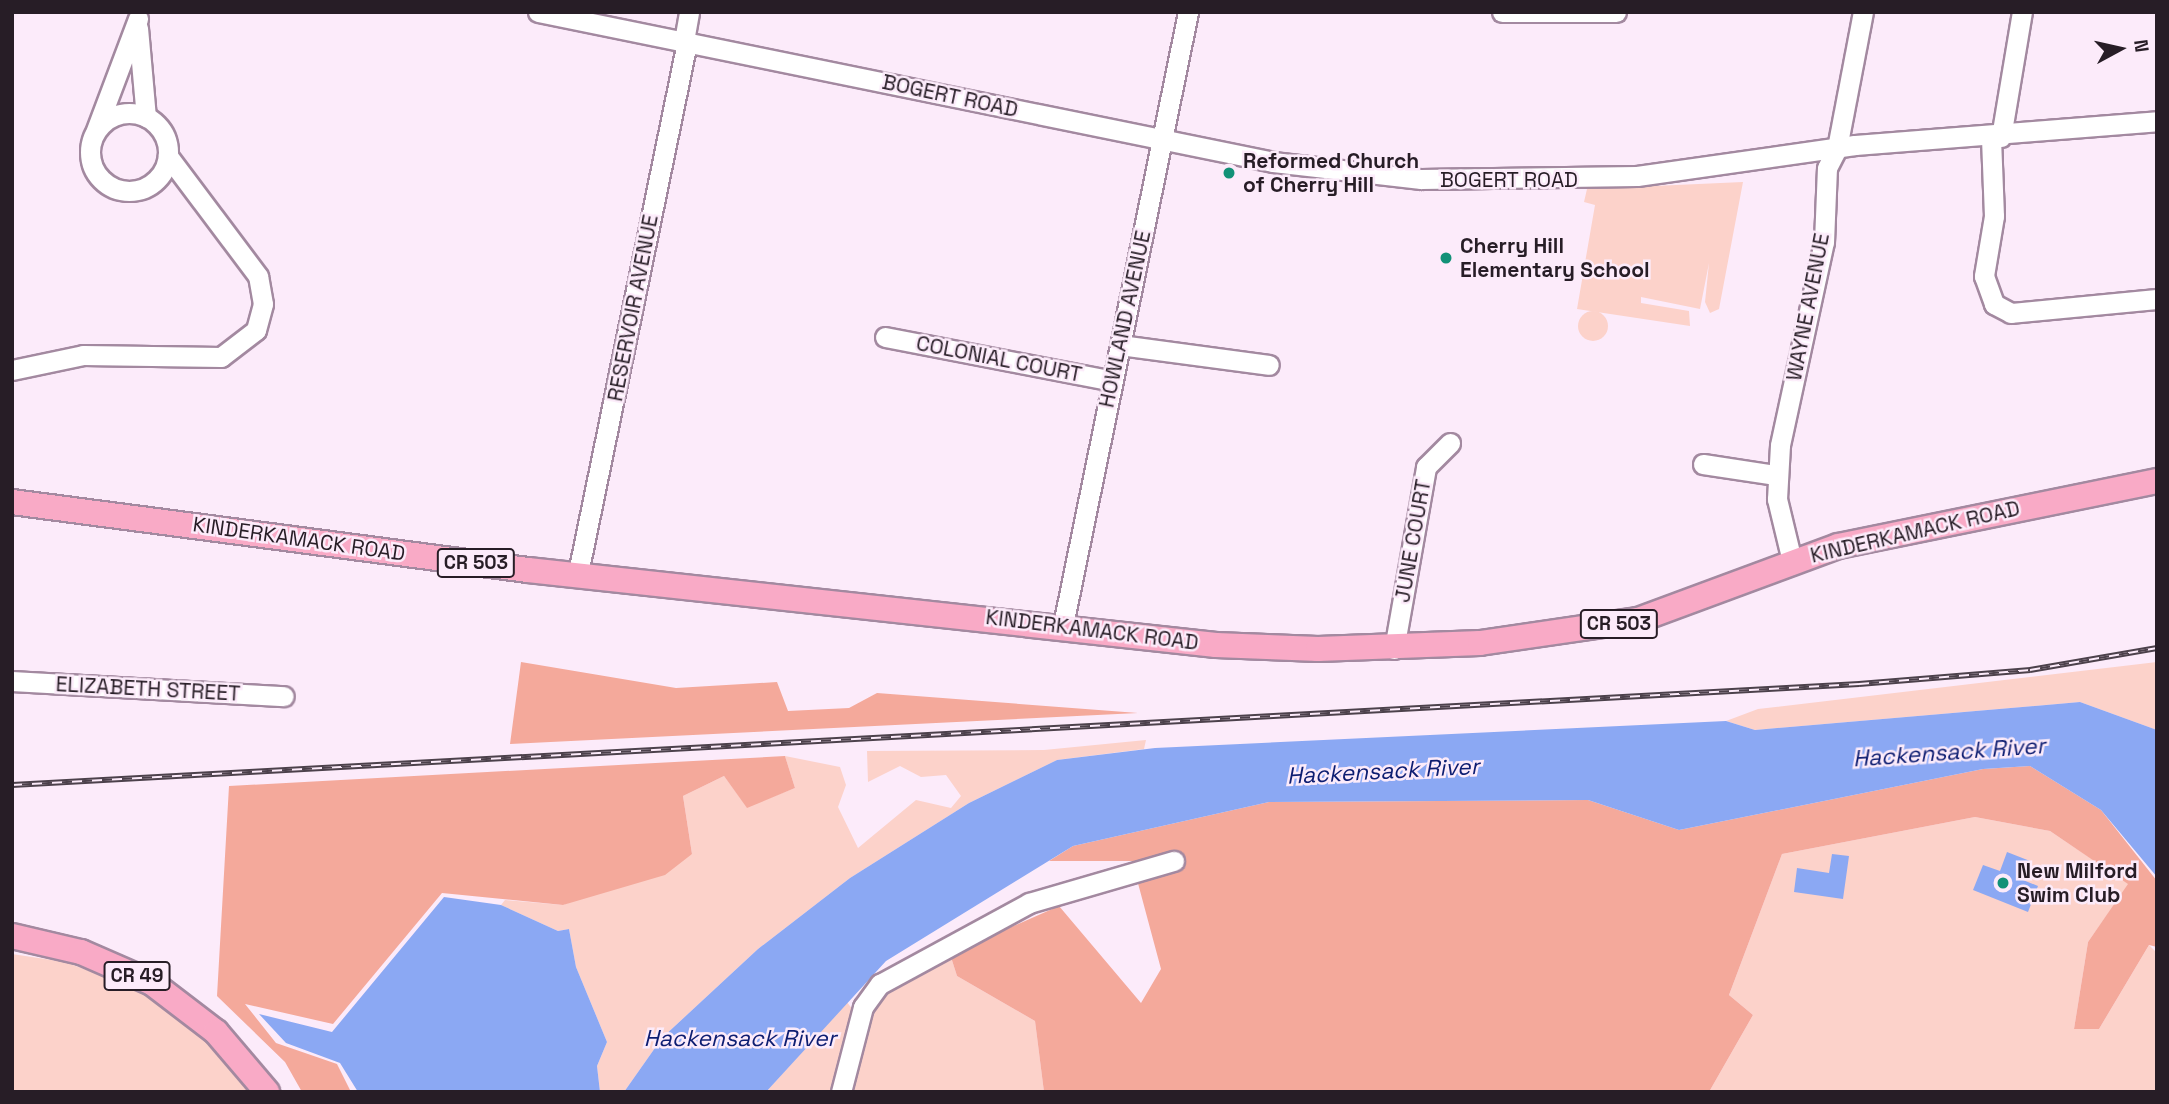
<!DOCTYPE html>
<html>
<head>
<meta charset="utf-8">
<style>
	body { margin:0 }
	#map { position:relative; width:2169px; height:1104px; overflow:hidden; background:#fcebfa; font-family:"Space Grotesk",sans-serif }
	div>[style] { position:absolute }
	.green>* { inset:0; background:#fcd2ca }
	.round { border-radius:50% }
	.forest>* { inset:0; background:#f4a99b }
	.water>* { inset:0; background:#8ba8f3 }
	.roads { filter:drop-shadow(2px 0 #a389a0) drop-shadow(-2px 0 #a389a0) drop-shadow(0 2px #a389a0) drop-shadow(0 -2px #a389a0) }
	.minor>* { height:19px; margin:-9.5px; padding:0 9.5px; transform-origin:9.5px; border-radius:9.5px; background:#fff }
	.minor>.ring { margin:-9.5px; padding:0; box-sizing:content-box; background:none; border:19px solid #fff; border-radius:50% }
	.major>* { height:24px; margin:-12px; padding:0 12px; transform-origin:12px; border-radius:12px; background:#f9aac6 }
	.rail>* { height:6px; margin-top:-3px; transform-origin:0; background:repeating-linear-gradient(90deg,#fcebfa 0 10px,#4c414b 0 20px); box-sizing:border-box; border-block:2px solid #4c414b }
	.dots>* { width:19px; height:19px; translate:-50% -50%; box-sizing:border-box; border:4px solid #fcebfa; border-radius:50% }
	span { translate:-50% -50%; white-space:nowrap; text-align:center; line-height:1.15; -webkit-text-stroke:5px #fcebfa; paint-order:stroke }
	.shield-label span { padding:2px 5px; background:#fcebfa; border:2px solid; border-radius:5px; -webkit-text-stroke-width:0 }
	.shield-label { font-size:19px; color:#271d26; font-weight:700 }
	.street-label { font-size:21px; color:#271d26 }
	.poi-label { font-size:21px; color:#271d26; font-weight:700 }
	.left { translate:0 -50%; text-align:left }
	.water-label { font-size:23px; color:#0d1d71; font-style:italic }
	.frame { position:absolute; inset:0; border:14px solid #271d26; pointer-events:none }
	.north { position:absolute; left:2085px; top:14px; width:70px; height:70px; -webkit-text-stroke:5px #fcebfa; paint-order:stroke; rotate:82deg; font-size:19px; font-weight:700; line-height:28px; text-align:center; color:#271d26 }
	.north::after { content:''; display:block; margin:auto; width:24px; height:32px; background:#271d26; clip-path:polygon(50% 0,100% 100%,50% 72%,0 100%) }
</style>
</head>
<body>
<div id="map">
	<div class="green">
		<div style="clip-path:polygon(1743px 182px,1719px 309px,1710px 313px,1705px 302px,1709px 263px,1700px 309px,1641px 297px,1641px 303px,1689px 311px,1690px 326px,1577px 309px,1595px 205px,1584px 202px,1587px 189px)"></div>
		<div class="round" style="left:1578px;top:311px;width:30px;height:30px"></div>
		<div style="clip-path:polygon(2157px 662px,2157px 730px,2080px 702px,1755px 730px,1726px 721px,1758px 709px)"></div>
		<div style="clip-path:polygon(1146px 740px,1144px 749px,1057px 760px,969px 803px,850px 878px,758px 949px,662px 1038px,624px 1092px,600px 1092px,597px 1066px,607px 1042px,576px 967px,569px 929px,558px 931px,501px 905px,505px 900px,563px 905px,692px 854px,683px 796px,724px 776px,747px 807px,795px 788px,785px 756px,840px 767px,846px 785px,838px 807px,858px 848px,916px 800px,951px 808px,961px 796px,946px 775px,921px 777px,900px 766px,868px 782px,867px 751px,1044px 750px)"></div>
		<div style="clip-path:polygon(1975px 817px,2050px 831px,2129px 884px,2088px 942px,2074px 1029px,2099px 1029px,2149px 945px,2157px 953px,2157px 1092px,1709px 1092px,1753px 1015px,1729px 995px,1782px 854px)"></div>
		<div style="clip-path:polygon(12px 954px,65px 962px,138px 989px,199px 1028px,258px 1092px,12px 1092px)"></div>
		<div style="clip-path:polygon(950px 954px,957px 976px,1035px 1021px,1044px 1092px,852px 1092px,872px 1010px,898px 984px)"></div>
		<div style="clip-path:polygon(847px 1002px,858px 1017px,832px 1092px,766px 1092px)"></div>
	</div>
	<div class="forest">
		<div style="clip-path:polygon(521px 662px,676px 688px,777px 682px,788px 711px,849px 708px,877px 693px,1138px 713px,510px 744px)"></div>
		<div style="clip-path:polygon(785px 756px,795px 788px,747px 808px,724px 776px,683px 796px,692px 854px,665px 875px,563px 905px,442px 893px,333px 1024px,245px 1004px,276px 1043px,337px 1064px,351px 1092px,302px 1092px,285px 1062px,217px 996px,229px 786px)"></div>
		<div style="clip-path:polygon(2030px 766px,2101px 810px,2157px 881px,2157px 947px,2149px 945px,2099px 1029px,2074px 1029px,2088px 942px,2128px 884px,2050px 831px,1975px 817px,1782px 854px,1729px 995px,1753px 1015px,1709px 1092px,1044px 1092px,1035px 1021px,957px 976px,950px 954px,1059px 906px,1141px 1003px,1161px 969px,1132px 861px,1049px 861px,1073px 846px,1269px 802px,1588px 800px,1679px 830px,1983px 769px)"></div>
	</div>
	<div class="water">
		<div style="clip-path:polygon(2080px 702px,2157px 730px,2157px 877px,2101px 810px,2030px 766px,1983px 769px,1679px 830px,1588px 800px,1269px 802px,1073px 846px,886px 961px,766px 1092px,624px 1092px,662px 1038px,758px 949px,850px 878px,969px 803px,1057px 760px,1155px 748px,1726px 721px,1755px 730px)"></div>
		<div style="clip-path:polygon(2007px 852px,2030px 861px,2023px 880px,2038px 886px,2028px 912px,1973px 890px,1983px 865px,2000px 871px)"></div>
		<div style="clip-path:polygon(1832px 854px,1849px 856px,1843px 899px,1794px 892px,1797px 868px,1829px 873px)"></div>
		<div style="clip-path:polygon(444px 897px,501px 905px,558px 931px,569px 929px,576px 967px,607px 1042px,597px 1066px,600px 1092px,358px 1092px,340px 1063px,286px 1043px,259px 1014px,332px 1032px)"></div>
	</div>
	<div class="roads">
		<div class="minor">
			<div style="left:538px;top:12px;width:750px;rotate:11.53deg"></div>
			<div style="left:1273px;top:162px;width:149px;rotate:6.6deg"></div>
			<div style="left:1421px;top:179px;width:216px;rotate:-0.8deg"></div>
			<div style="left:1637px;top:176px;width:220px;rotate:-8.1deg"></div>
			<div style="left:1855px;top:145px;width:303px;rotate:-4.5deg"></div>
			<div style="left:1502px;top:12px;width:114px"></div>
			<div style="left:138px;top:28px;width:89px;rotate:84.9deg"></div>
			<div style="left:684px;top:41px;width:29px;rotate:-80deg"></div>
			<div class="ring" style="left:90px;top:113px;width:59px;height:59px"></div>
			<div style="left:96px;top:130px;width:119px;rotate:-69.3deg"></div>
			<div style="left:2001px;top:137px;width:127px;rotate:-80.5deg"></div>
			<div style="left:1991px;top:138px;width:78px;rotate:87.8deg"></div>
			<div style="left:1994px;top:216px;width:61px;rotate:99.5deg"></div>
			<div style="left:1984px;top:276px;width:30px;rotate:70deg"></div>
			<div style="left:1994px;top:304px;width:19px;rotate:28deg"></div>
			<div style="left:2011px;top:313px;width:147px;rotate:-5.5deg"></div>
			<div style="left:885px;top:337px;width:232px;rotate:10.9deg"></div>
			<div style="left:1120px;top:345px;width:150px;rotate:7.6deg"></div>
			<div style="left:12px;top:370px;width:73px;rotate:-11.9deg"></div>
			<div style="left:83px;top:355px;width:138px;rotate:0.8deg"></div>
			<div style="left:221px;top:357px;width:44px;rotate:-37.6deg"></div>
			<div style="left:256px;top:330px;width:27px;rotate:-75deg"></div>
			<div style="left:263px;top:304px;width:28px;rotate:-100deg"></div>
			<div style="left:258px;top:276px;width:150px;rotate:-126.9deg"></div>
			<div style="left:1703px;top:464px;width:74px;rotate:8.6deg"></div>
			<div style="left:1792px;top:561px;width:64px;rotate:-103.6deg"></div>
			<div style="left:1777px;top:499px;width:54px;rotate:-86.8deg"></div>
			<div style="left:1780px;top:445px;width:208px;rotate:-77.8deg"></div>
			<div style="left:1824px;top:242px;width:74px;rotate:-87.7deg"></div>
			<div style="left:1827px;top:168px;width:22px;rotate:-63deg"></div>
			<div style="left:1837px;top:148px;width:138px;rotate:-79.2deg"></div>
			<div style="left:578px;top:573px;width:542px;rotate:-78.4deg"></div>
			<div style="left:1063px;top:625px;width:626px;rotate:-78.47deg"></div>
			<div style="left:1394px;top:649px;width:185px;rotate:-80deg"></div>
			<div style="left:1426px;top:467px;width:34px;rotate:-45deg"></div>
			<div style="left:12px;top:681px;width:272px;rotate:3.2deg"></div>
			<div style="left:841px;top:1092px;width:88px;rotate:-75.5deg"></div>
			<div style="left:863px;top:1007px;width:29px;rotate:-54deg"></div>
			<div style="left:880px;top:984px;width:170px;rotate:-28.5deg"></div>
			<div style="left:1029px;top:903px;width:151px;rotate:-16.2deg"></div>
		</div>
		<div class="major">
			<div style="left:12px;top:502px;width:520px;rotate:7.51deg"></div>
			<div style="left:528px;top:570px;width:692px;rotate:6.22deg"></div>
			<div style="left:1216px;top:645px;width:102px;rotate:2.2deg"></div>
			<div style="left:1318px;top:649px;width:162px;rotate:-2.1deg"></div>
			<div style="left:1480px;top:643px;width:160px;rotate:-8.3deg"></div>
			<div style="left:1638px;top:620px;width:213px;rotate:-20.3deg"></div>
			<div style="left:1838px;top:546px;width:326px;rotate:-11.5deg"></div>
			<div style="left:12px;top:936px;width:71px;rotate:13.1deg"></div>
			<div style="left:81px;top:952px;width:77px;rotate:23.6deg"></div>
			<div style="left:152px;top:983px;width:81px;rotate:37.4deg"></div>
			<div style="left:216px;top:1032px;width:79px;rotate:49.6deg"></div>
		</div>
	</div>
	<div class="rail">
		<div style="left:12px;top:785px;width:1850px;rotate:-3.13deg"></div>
		<div style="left:1859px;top:684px;width:172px;rotate:-4.7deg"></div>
		<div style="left:2030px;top:670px;width:129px;rotate:-9.8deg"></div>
	</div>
	<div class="dots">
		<div style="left:1229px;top:173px;background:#129177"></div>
		<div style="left:1446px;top:258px;background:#129177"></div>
		<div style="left:2003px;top:883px;background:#129177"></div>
	</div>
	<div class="shield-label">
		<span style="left:476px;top:563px">CR 503</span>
		<span style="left:1619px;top:624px">CR 503</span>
		<span style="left:137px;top:976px">CR 49</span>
	</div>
	<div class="street-label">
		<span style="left:950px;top:96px;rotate:12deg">BOGERT ROAD</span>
		<span style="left:1509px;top:180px">BOGERT ROAD</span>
		<span style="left:1808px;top:307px;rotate:-79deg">WAYNE AVENUE</span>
		<span style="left:633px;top:308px;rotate:-79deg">RESERVOIR AVENUE</span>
		<span style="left:1125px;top:319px;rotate:-78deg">HOWLAND AVENUE</span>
		<span style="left:999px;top:359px;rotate:11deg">COLONIAL COURT</span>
		<span style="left:1915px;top:532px;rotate:-13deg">KINDERKAMACK ROAD</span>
		<span style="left:299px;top:539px;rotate:8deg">KINDERKAMACK ROAD</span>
		<span style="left:1413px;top:541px;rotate:-80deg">JUNE COURT</span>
		<span style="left:1092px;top:630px;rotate:7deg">KINDERKAMACK ROAD</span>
		<span style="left:148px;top:689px;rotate:3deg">ELIZABETH STREET</span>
	</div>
	<div class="poi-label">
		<span class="left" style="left:1243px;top:173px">Reformed Church<br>of Cherry Hill</span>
		<span class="left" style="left:1460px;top:258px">Cherry Hill<br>Elementary School</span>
		<span class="left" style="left:2017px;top:883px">New Milford<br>Swim Club</span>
	</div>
	<div class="water-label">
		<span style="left:1949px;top:752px;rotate:-4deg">Hackensack River</span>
		<span style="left:1383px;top:771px;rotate:-3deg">Hackensack River</span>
		<span style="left:740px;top:1038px">Hackensack River</span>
	</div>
	<div class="frame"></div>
	<div class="north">N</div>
</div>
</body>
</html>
